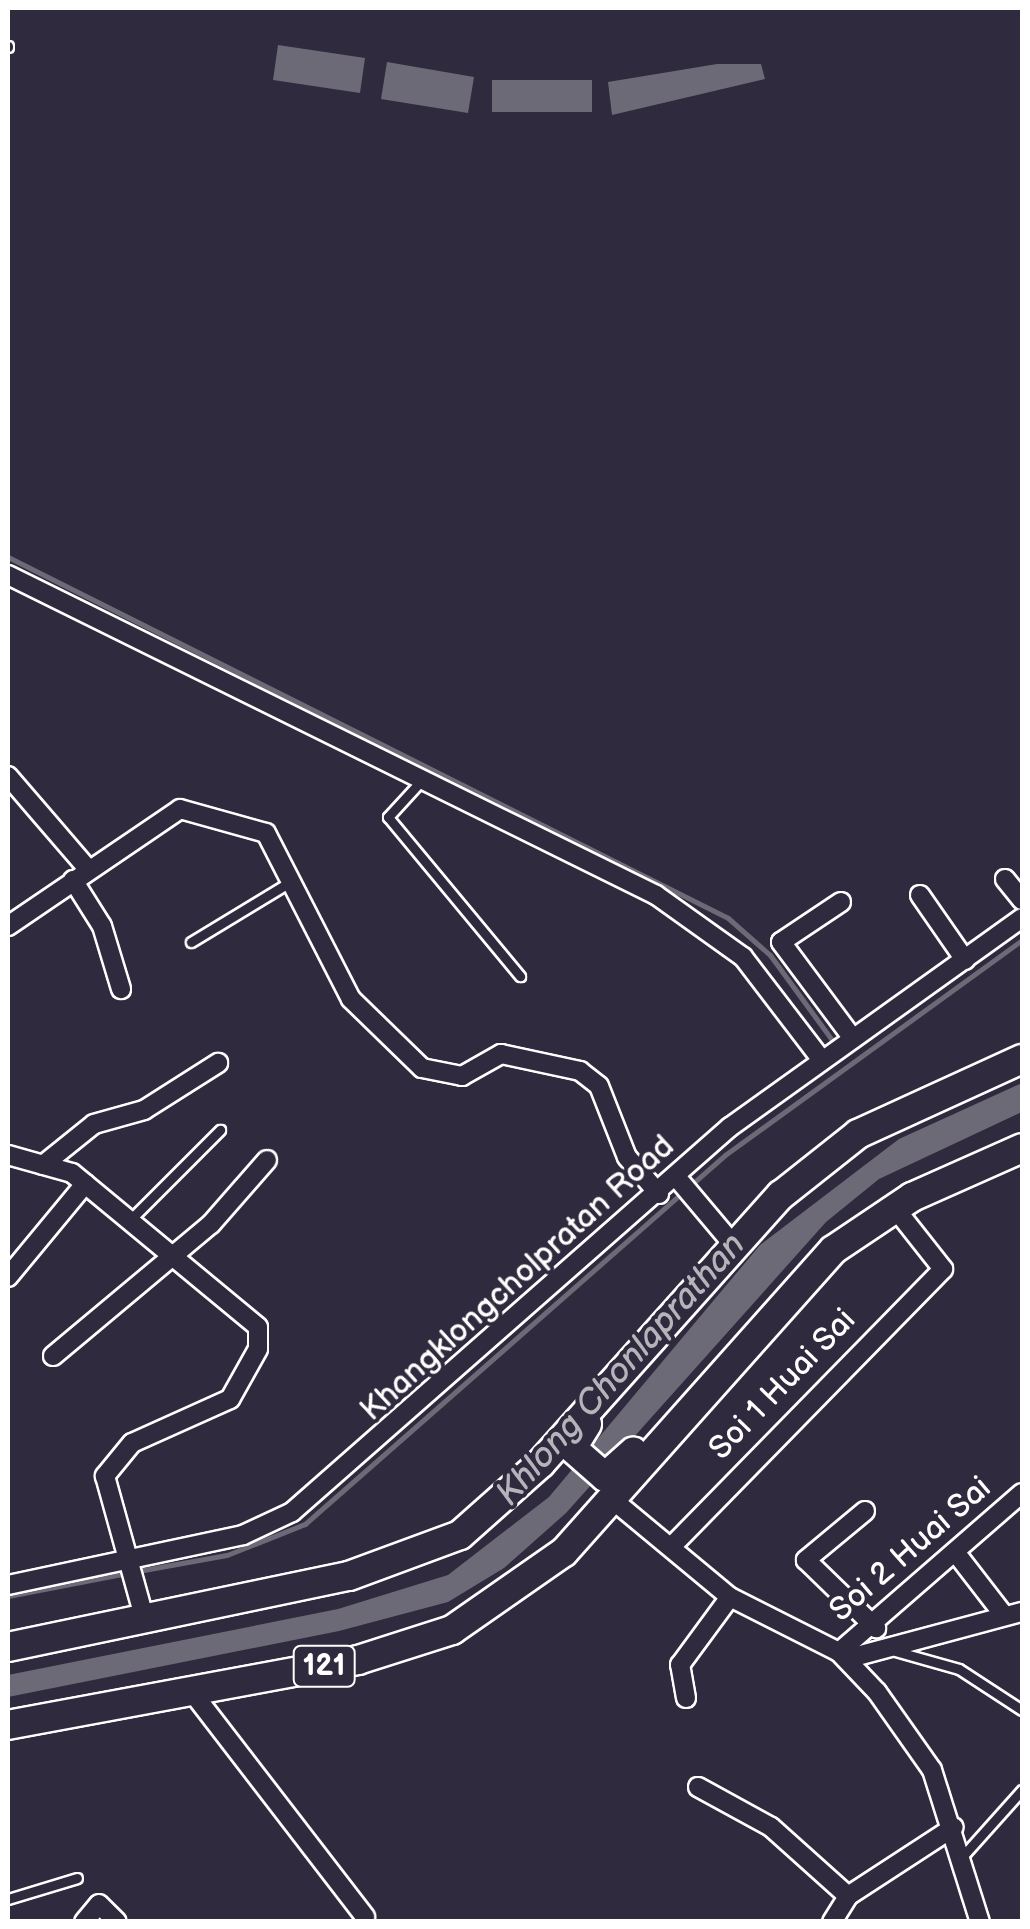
<!DOCTYPE html>
<html>
<head>
<meta charset="utf-8">
<style>
	body { margin:0 }
	#map { position:relative; width:1030px; height:1929px; overflow:hidden; background:#2f2a3d; font-family:"Balsamiq Sans",sans-serif }
	div>[style] { position:absolute }
	.water>* { inset:0; background:#6d6a77 }
	.stream>* { height:5px; margin:-2.5px; padding:0 2.5px; transform-origin:2.5px; border-radius:2.5px; background:#6d6a77 }
	.roads { filter:drop-shadow(2px 0 #fff) drop-shadow(-2px 0 #fff) drop-shadow(0 2px #fff) drop-shadow(0 -2px #fff) }
	.service>* { height:9px; margin:-4.5px; padding:0 4.5px; transform-origin:4.5px; border-radius:4.5px; background:#2f2a3d }
	.minor>* { height:18px; margin:-9px; padding:0 9px; transform-origin:9px; border-radius:9px; background:#2f2a3d }
	.primary>* { height:28px; margin:-14px; padding:0 14px; transform-origin:14px; border-radius:14px; background:#2f2a3d }
	span { translate:-50% -50%; white-space:nowrap; text-align:center; line-height:1.15; -webkit-text-stroke:8px #2f2a3d; paint-order:stroke }
	.shield-label span { padding:2px 8px; background:#2f2a3d; border:2px solid; border-radius:8px; -webkit-text-stroke-width:0 }
	.shield-label { font-size:30px; color:#fff; font-weight:700 }
	.street-label { font-size:32px; color:#fff }
	.water-label { font-size:35px; color:#b6b4bb; font-style:italic }
	.frame { position:absolute; inset:0; border:10px solid #fff; pointer-events:none }
</style>
</head>
<body>
<div id="map">
	<div class="water">
		<div style="clip-path:polygon(278px 45px,365px 58px,360px 93px,273px 80px)"></div>
		<div style="clip-path:polygon(387px 62px,474px 77px,468px 113px,381px 99px)"></div>
		<div style="clip-path:polygon(717px 64px,761px 64px,765px 79px,612px 115px,608px 82px)"></div>
		<div style="clip-path:polygon(492px 80px,592px 80px,592px 112px,492px 112px)"></div>
		<div style="clip-path:polygon(1022px 1083px,1022px 1112px,879px 1179px,826px 1222px,566px 1513px,504px 1568px,448px 1602px,339px 1631px,8px 1697px,8px 1675px,338px 1609px,448px 1575px,549px 1497px,760px 1245px,899px 1139px)"></div>
	</div>
	<div class="stream">
		<div style="left:8px;top:557px;width:805px;rotate:26.63deg"></div>
		<div style="left:728px;top:918px;width:56px;rotate:41.4deg"></div>
		<div style="left:770px;top:955px;width:110px;rotate:53.9deg"></div>
		<div style="left:138px;top:1571px;width:90px;rotate:-10.2deg"></div>
		<div style="left:227px;top:1555px;width:84px;rotate:-21.7deg"></div>
		<div style="left:305px;top:1524px;width:559px;rotate:-41.3deg"></div>
		<div style="left:725px;top:1155px;width:367px;rotate:-35.9deg"></div>
		<div style="left:8px;top:1596px;width:121px;rotate:-10.9deg"></div>
	</div>
	<div class="roads">
		<div class="service">
			<div style="left:8px;top:46px;width:1px;rotate:90deg"></div>
			<div style="left:421px;top:781px;width:49px;rotate:132.5deg"></div>
			<div style="left:388px;top:817px;width:207px;rotate:50.3deg"></div>
			<div style="left:191px;top:942px;width:110px;rotate:-31.2deg"></div>
			<div style="left:129px;top:1221px;width:129px;rotate:-45deg"></div>
			<div style="left:895px;top:1651px;width:66px;rotate:15.7deg"></div>
			<div style="left:959px;top:1669px;width:75px;rotate:33.1deg"></div>
			<div style="left:962px;top:1857px;width:90px;rotate:-48.2deg"></div>
			<div style="left:8px;top:1899px;width:72px;rotate:-16.9deg"></div>
		</div>
		<div class="minor">
			<div style="left:8px;top:575px;width:723px;rotate:26.28deg"></div>
			<div style="left:656px;top:895px;width:107px;rotate:35.5deg"></div>
			<div style="left:743px;top:957px;width:128px;rotate:52.6deg"></div>
			<div style="left:8px;top:776px;width:123px;rotate:49.3deg"></div>
			<div style="left:1005px;top:879px;width:27px;rotate:51deg"></div>
			<div style="left:73px;top:880px;width:54px;rotate:57.8deg"></div>
			<div style="left:102px;top:926px;width:66px;rotate:73.2deg"></div>
			<div style="left:920px;top:895px;width:79px;rotate:55.3deg"></div>
			<div style="left:841px;top:902px;width:72px;rotate:146.3deg"></div>
			<div style="left:781px;top:942px;width:117px;rotate:53.3deg"></div>
			<div style="left:8px;top:926px;width:208px;rotate:-34.2deg"></div>
			<div style="left:180px;top:809px;width:89px;rotate:15.6deg"></div>
			<div style="left:266px;top:833px;width:186px;rotate:62.9deg"></div>
			<div style="left:351px;top:999px;width:99px;rotate:44.2deg"></div>
			<div style="left:422px;top:1068px;width:41px;rotate:11.3deg"></div>
			<div style="left:462px;top:1076px;width:45px;rotate:-29.4deg"></div>
			<div style="left:501px;top:1054px;width:81px;rotate:12.1deg"></div>
			<div style="left:580px;top:1071px;width:24px;rotate:38deg"></div>
			<div style="left:599px;top:1086px;width:76px;rotate:68.5deg"></div>
			<div style="left:627px;top:1157px;width:49px;rotate:49.1deg"></div>
			<div style="left:8px;top:1155px;width:66px;rotate:15.7deg"></div>
			<div style="left:72px;top:1173px;width:241px;rotate:39.6deg"></div>
			<div style="left:258px;top:1327px;width:22px;rotate:90deg"></div>
			<div style="left:258px;top:1349px;width:57px;rotate:119.2deg"></div>
			<div style="left:230px;top:1399px;width:107px;rotate:155.8deg"></div>
			<div style="left:132px;top:1443px;width:43px;rotate:129.3deg"></div>
			<div style="left:105px;top:1476px;width:146px;rotate:74.5deg"></div>
			<div style="left:43px;top:1165px;width:65px;rotate:-38.8deg"></div>
			<div style="left:94px;top:1124px;width:52px;rotate:-15.6deg"></div>
			<div style="left:144px;top:1110px;width:88px;rotate:-32.4deg"></div>
			<div style="left:678px;top:1179px;width:82px;rotate:49.9deg"></div>
			<div style="left:8px;top:1277px;width:121px;rotate:-50.4deg"></div>
			<div style="left:53px;top:1356px;width:206px;rotate:-39.9deg"></div>
			<div style="left:211px;top:1224px;width:85px;rotate:-48.8deg"></div>
			<div style="left:613px;top:1500px;width:152px;rotate:39.7deg"></div>
			<div style="left:730px;top:1597px;width:122px;rotate:26.8deg"></div>
			<div style="left:839px;top:1652px;width:55px;rotate:46.5deg"></div>
			<div style="left:877px;top:1692px;width:95px;rotate:54.8deg"></div>
			<div style="left:932px;top:1770px;width:159px;rotate:72.5deg"></div>
			<div style="left:865px;top:1511px;width:77px;rotate:140.3deg"></div>
			<div style="left:806px;top:1560px;width:98px;rotate:44.2deg"></div>
			<div style="left:671px;top:1547px;width:389px;rotate:-45.6deg"></div>
			<div style="left:943px;top:1269px;width:79px;rotate:-128.3deg"></div>
			<div style="left:959px;top:1557px;width:72px;rotate:52.3deg"></div>
			<div style="left:8px;top:1585px;width:240px;rotate:-12deg"></div>
			<div style="left:243px;top:1535px;width:54px;rotate:-25.1deg"></div>
			<div style="left:292px;top:1512px;width:583px;rotate:-41.32deg"></div>
			<div style="left:730px;top:1127px;width:359px;rotate:-35.6deg"></div>
			<div style="left:839px;top:1652px;width:242px;rotate:-41deg"></div>
			<div style="left:846px;top:1659px;width:182px;rotate:-15deg"></div>
			<div style="left:192px;top:1692px;width:284px;rotate:52.4deg"></div>
			<div style="left:686px;top:1698px;width:34px;rotate:-100deg"></div>
			<div style="left:680px;top:1665px;width:84px;rotate:-53.7deg"></div>
			<div style="left:698px;top:1787px;width:83px;rotate:28.7deg"></div>
			<div style="left:771px;top:1827px;width:103px;rotate:41.9deg"></div>
			<div style="left:84px;top:1922px;width:23px;rotate:-50deg"></div>
			<div style="left:99px;top:1904px;width:25px;rotate:45deg"></div>
			<div style="left:832px;top:1922px;width:31px;rotate:-58deg"></div>
			<div style="left:848px;top:1896px;width:126px;rotate:-33.1deg"></div>
		</div>
		<div class="primary">
			<div style="left:587px;top:1424px;width:28px;rotate:122deg"></div>
			<div style="left:572px;top:1448px;width:44px;rotate:41.3deg"></div>
			<div style="left:605px;top:1477px;width:38px;rotate:-42deg"></div>
			<div style="left:8px;top:1647px;width:348px;rotate:-11.8deg"></div>
			<div style="left:349px;top:1576px;width:118px;rotate:-20.3deg"></div>
			<div style="left:460px;top:1535px;width:108px;rotate:-41.6deg"></div>
			<div style="left:541px;top:1463px;width:360px;rotate:-48.2deg"></div>
			<div style="left:781px;top:1195px;width:98px;rotate:-38.4deg"></div>
			<div style="left:858px;top:1134px;width:180px;rotate:-24.6deg"></div>
			<div style="left:8px;top:1725px;width:356px;rotate:-10.5deg"></div>
			<div style="left:358px;top:1660px;width:99px;rotate:-17.7deg"></div>
			<div style="left:452px;top:1630px;width:136px;rotate:-34.9deg"></div>
			<div style="left:564px;top:1552px;width:404px;rotate:-48.3deg"></div>
			<div style="left:833px;top:1250px;width:95px;rotate:-33.9deg"></div>
			<div style="left:912px;top:1197px;width:120px;rotate:-24deg"></div>
		</div>
	</div>
	<div class="shield-label">
		<span style="left:324px;top:1666px">121</span>
	</div>
	<div class="street-label">
		<span style="left:518px;top:1279px;rotate:-42deg">Khangklongcholpratan Road</span>
		<span style="left:783px;top:1385px;rotate:-46deg">Soi 1 Huai Sai</span>
		<span style="left:911px;top:1550px;rotate:-41deg">Soi 2 Huai Sai</span>
	</div>
	<div class="water-label">
		<span style="left:621px;top:1370px;rotate:-48deg">Khlong Chonlaprathan</span>
	</div>
	<div class="frame"></div>
</div>
</body>
</html>
